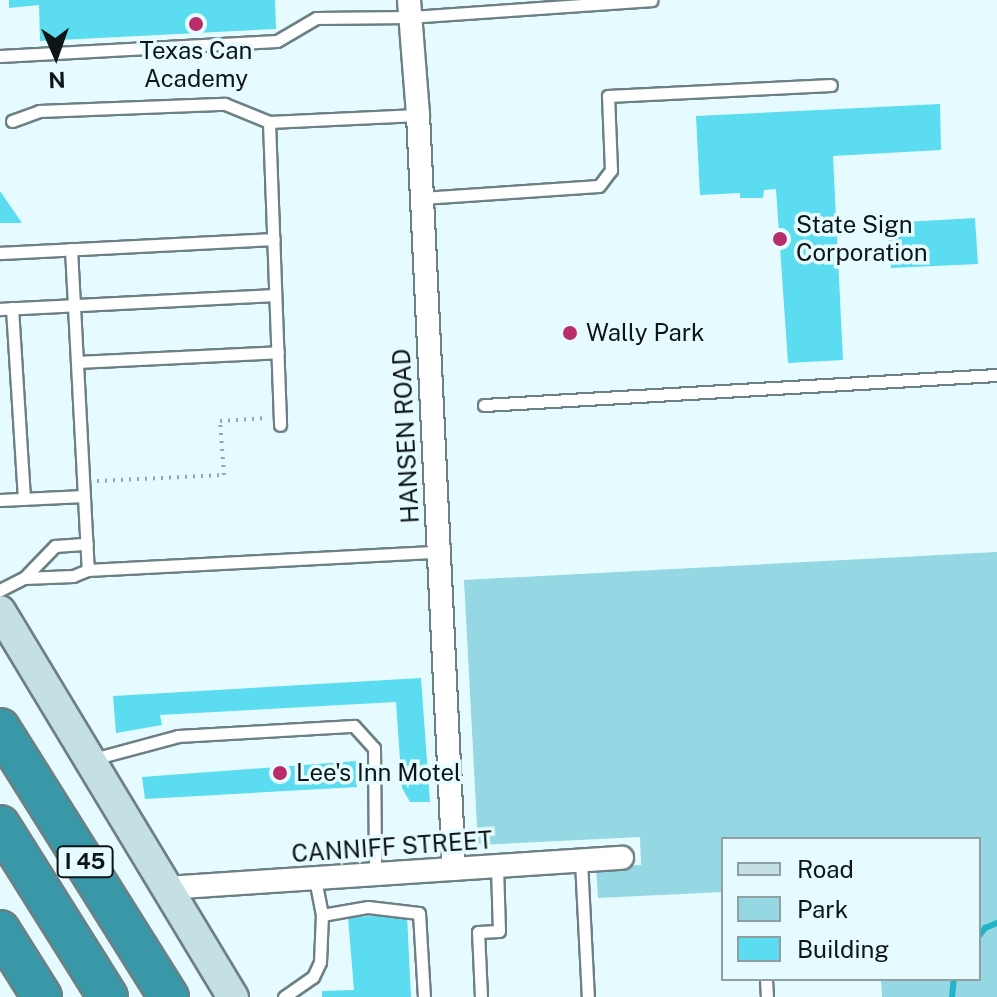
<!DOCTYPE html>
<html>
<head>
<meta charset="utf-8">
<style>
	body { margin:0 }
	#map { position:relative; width:997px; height:997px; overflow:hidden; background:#e6fbff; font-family:"Public Sans",sans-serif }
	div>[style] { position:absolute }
	.green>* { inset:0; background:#95d8e4 }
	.stream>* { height:6px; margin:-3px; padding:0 3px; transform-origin:3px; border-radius:3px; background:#22b3c7 }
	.building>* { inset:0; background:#5bdcf0 }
	.path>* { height:4px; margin-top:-2px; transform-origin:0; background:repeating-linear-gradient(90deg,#96a6a9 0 2px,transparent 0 8px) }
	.roads { filter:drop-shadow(2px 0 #6d8083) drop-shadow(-2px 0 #6d8083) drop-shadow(0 2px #6d8083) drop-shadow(0 -2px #6d8083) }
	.lane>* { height:11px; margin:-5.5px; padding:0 5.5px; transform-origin:5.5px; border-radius:5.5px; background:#fff }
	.street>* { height:22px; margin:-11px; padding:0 11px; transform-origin:11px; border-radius:11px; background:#fff }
	.secondary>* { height:30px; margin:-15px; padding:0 15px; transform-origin:15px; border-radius:15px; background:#c4e0e5 }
	.highway>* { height:38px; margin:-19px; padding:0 19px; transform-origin:19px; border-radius:19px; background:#3998a7 }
	.dots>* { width:22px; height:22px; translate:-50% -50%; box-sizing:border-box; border:4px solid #e6fbff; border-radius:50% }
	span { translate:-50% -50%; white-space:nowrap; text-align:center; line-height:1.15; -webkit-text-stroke:7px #e6fbff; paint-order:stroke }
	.shield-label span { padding:2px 6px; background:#e6fbff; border:2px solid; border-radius:6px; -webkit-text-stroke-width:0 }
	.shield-label { font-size:22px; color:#0e1516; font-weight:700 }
	.poi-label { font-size:24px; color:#0e1516 }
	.left { translate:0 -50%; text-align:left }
	.street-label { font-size:24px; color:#0e1516 }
	.legend { position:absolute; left:721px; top:837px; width:260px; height:144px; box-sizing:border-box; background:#e6fbff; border:2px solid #909fa2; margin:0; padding:10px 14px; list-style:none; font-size:24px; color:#0e1516 }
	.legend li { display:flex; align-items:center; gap:16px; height:40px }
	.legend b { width:40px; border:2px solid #909fa2 }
	.north { position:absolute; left:16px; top:16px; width:80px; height:80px; -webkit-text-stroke:6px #e6fbff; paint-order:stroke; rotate:178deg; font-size:22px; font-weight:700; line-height:32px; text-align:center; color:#0e1516 }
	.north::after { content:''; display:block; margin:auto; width:28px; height:36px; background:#0e1516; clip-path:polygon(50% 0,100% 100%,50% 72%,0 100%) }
</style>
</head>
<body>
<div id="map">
	<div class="green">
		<div style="clip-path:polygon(997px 552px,997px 997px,882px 997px,881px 979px,979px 979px,979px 839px,723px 839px,723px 892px,598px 898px,596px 867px,641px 865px,640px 837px,478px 845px,464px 580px)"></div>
	</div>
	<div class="stream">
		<div style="left:979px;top:936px;width:10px;rotate:-53deg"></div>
		<div style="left:985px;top:928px;width:13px;rotate:-23deg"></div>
		<div style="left:952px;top:997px;width:18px;rotate:-84deg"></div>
	</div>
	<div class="building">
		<div style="clip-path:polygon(9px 0,275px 0,276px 29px,40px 41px,39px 5px,9px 8px)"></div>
		<div style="clip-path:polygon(940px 104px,941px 150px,833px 156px,843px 360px,788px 363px,776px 189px,764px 190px,763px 198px,740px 198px,740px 193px,700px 195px,696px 116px)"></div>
		<div style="clip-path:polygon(0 191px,22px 223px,0 223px)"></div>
		<div style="clip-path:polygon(975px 218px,978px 264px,891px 268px,887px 223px)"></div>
		<div style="clip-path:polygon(421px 678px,430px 802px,410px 802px,402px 788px,396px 702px,160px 715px,162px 725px,116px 733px,113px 696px)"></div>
		<div style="clip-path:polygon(357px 761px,357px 787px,145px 799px,142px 777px)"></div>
		<div style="clip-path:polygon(407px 915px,411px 997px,322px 997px,322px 991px,354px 990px,348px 917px)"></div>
	</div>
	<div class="path">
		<div style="left:97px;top:481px;width:127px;rotate:-2.7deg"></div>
		<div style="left:224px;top:475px;width:54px;rotate:-94.2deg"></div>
		<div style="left:220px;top:421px;width:46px;rotate:-3.7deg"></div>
	</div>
	<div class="roads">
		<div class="lane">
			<div style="left:0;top:56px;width:277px;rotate:-3.1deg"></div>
			<div style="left:277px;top:41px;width:45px;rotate:-30.5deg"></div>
			<div style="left:316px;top:18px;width:94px;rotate:-0.6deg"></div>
			<div style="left:410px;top:17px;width:242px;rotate:-4deg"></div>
			<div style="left:12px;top:121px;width:29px;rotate:-20deg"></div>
			<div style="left:39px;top:111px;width:186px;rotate:-2.2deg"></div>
			<div style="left:225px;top:104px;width:48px;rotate:22.2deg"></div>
			<div style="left:269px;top:122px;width:149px;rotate:-2.7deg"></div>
			<div style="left:269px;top:122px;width:303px;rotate:87.9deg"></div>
			<div style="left:422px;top:198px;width:177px;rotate:-3.9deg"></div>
			<div style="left:599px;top:186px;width:20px;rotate:-53deg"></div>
			<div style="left:611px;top:170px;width:74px;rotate:-92.3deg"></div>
			<div style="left:608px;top:96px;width:223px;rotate:-2.8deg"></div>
			<div style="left:71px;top:249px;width:321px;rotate:87deg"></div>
			<div style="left:0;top:253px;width:274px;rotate:-2.9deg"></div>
			<div style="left:12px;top:308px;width:191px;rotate:86.4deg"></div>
			<div style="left:0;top:309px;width:275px;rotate:-2.9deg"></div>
			<div style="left:77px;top:362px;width:201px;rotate:-2.8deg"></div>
			<div style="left:484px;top:405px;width:514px;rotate:-3.35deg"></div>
			<div style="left:0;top:500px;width:84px;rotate:-2.7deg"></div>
			<div style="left:24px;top:578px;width:45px;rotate:-45.9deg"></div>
			<div style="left:55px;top:546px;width:32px;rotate:-4deg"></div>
			<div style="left:0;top:590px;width:27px;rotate:-27deg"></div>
			<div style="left:24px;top:578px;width:49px;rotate:-2.3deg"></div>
			<div style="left:73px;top:576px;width:16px;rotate:-22deg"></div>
			<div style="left:88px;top:570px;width:349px;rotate:-3deg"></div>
			<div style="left:93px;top:759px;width:88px;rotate:-15.1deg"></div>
			<div style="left:178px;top:736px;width:176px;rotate:-3.3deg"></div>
			<div style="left:354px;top:726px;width:30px;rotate:48deg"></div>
			<div style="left:374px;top:748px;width:127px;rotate:89.5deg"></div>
			<div style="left:581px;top:861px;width:136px;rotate:87.1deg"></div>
			<div style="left:315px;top:879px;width:37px;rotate:79deg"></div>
			<div style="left:766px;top:979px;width:18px;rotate:87deg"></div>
			<div style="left:284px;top:997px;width:35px;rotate:-35deg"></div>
			<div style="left:313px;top:977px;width:17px;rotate:-65deg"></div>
			<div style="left:320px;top:962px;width:47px;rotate:-87.6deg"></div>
			<div style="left:322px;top:915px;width:47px;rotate:-9.9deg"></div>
			<div style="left:368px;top:907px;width:51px;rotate:6.7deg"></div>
			<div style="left:419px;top:913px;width:84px;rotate:86.6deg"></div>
			<div style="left:481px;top:997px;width:65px;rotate:-92.6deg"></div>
			<div style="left:478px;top:932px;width:21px;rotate:-3deg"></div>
			<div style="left:499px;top:931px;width:65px;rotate:-91.8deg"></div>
		</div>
		<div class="street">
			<div style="left:409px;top:0;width:115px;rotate:85.5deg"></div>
			<div style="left:418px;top:115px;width:755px;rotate:87.27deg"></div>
			<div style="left:166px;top:888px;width:457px;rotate:-3.8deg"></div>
		</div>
		<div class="secondary">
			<div style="left:0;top:611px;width:451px;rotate:58.9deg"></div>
		</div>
		<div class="highway">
			<div style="left:0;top:728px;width:318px;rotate:57.9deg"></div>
			<div style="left:0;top:825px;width:203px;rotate:57.9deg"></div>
			<div style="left:0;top:930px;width:79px;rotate:57.9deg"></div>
		</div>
	</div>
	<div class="dots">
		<div style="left:196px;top:24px;background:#b92e69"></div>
		<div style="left:780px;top:239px;background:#b92e69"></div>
		<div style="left:570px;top:333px;background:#b92e69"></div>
		<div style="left:280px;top:773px;background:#b92e69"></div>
	</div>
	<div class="shield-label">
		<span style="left:85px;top:862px">I 45</span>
	</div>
	<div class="poi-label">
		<span style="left:196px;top:65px">Texas Can<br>Academy</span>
		<span class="left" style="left:796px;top:239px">State Sign<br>Corporation</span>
		<span class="left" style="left:586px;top:333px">Wally Park</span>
		<span class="left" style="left:296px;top:773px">Lee's Inn Motel</span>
	</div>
	<div class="street-label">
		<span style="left:406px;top:436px;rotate:-93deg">HANSEN ROAD</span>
		<span style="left:392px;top:847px;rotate:-4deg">CANNIFF STREET</span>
	</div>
	<ul class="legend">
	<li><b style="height:10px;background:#c4e0e5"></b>Road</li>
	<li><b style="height:22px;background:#95d8e4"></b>Park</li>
	<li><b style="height:22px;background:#5bdcf0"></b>Building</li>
	</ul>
	<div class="north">N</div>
</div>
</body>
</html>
